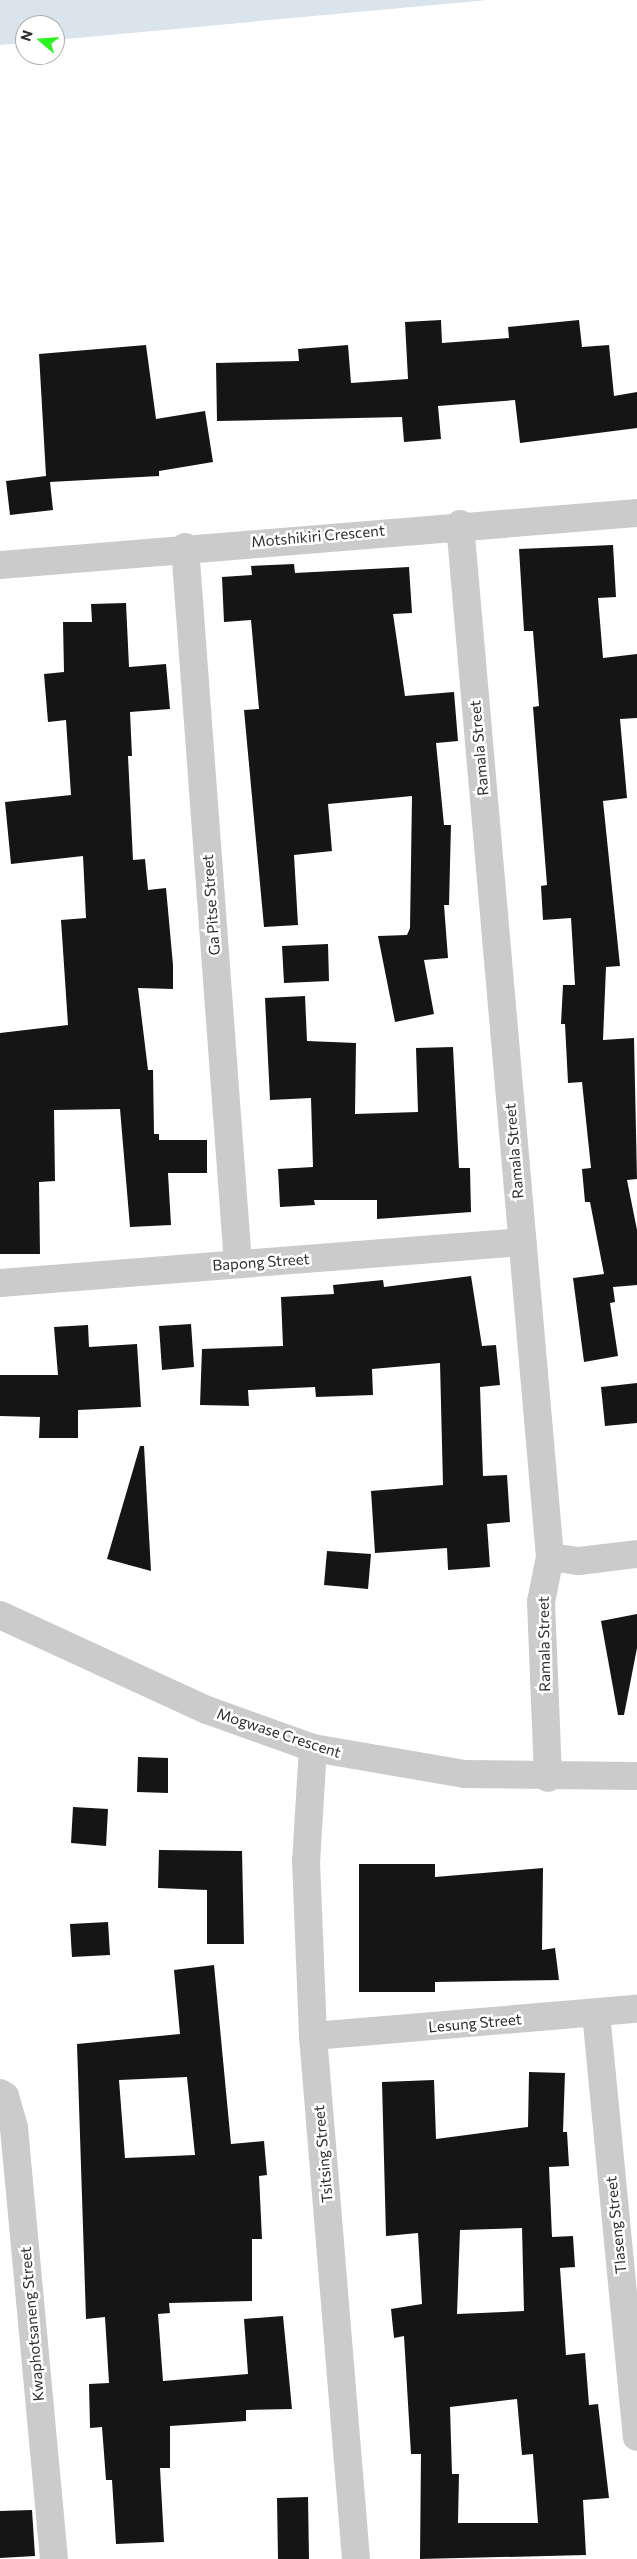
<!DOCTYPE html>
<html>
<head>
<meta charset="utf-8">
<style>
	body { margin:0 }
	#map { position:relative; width:637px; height:2559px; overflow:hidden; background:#fff; font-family:Commissioner,sans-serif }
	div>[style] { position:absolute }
	.green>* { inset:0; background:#dae4ed }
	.building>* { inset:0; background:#151515 }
	.minor>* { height:28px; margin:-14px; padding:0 14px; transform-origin:14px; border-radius:14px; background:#cbcbcb }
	span { translate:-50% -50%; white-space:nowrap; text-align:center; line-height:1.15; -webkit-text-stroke:5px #fff; paint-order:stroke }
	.street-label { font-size:15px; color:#2e2e2e }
	.north { position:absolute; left:15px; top:15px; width:50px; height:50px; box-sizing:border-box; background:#fff; border:1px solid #ababab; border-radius:50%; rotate:288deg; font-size:14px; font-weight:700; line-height:20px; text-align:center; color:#2e2e2e }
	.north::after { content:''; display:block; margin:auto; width:18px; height:22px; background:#2bf421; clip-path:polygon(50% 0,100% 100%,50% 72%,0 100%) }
</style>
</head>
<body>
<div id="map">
	<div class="green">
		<div style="clip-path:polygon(0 0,488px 0,55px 40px,55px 25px,25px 25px,25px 43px,0 45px)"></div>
	</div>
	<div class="building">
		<div style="clip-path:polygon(441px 320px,442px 343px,509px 338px,508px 327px,579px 320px,582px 347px,609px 345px,614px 396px,637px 392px,637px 428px,520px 443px,515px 400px,438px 406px,441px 439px,404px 442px,402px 417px,217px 421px,216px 363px,299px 361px,298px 349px,348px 345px,351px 383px,408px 379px,405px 322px)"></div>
		<div style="clip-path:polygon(146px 345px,156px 419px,205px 411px,213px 462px,159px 471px,159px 476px,50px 482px,53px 510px,10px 515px,6px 481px,46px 476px,39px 354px)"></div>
		<div style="clip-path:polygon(613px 545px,616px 597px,598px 598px,603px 658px,637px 654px,637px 718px,620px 719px,627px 798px,603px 801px,620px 966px,606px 967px,603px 1040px,634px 1038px,637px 1179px,627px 1180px,637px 1230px,637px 1285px,613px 1287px,615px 1302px,610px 1303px,618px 1356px,584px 1362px,573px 1278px,604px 1274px,590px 1202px,585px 1202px,582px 1169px,591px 1168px,582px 1082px,568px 1083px,565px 1024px,561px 1024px,563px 985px,575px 985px,571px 918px,543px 920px,541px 886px,547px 885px,533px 707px,539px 706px,533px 631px,524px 631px,519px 549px)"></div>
		<div style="clip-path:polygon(294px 564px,295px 573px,409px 567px,412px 613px,393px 614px,405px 696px,454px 692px,458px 741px,436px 743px,444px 825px,451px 825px,449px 905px,444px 905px,448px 958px,424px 960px,434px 1014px,395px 1022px,378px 936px,407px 935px,410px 928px,412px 796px,328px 804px,332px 851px,294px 855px,298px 925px,264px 927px,244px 710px,259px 709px,251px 620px,224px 622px,222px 577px,252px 575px,251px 566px)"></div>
		<div style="clip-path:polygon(126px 603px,129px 667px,166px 664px,170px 709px,130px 712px,132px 756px,128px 756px,133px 860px,145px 859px,148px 890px,166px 888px,173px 965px,173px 989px,138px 988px,148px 1070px,153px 1070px,154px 1134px,159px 1134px,159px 1140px,207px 1140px,207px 1173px,168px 1173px,171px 1225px,130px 1227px,120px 1109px,54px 1110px,55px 1181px,39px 1182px,40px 1254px,0 1254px,0 1033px,68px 1025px,61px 920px,86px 918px,83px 856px,11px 864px,5px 802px,71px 795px,66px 720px,48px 722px,44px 674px,64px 672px,63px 622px,92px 622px,91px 604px)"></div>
		<div style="clip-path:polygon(328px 944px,329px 981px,284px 983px,282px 946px)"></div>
		<div style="clip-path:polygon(305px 996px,307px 1041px,356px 1043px,355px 1114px,418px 1112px,416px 1048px,453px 1047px,459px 1168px,470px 1168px,471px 1212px,377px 1219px,377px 1200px,314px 1200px,315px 1205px,280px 1207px,278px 1169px,313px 1167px,311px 1098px,270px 1100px,265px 998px)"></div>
		<div style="clip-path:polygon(471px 1276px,482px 1346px,496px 1345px,500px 1385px,480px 1387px,483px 1476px,507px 1475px,510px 1522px,487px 1524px,490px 1567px,448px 1570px,447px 1548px,375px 1553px,371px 1491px,443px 1485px,440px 1363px,372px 1369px,373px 1395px,316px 1397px,315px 1387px,248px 1390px,249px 1406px,200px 1405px,202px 1349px,283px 1346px,281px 1297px,334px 1294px,333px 1285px,383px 1280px,384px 1287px)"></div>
		<div style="clip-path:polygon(191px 1324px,194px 1367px,162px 1370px,159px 1326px)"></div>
		<div style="clip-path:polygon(88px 1325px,89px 1347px,137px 1344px,141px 1407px,78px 1410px,78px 1438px,39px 1438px,40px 1417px,0 1416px,0 1375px,58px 1375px,54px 1327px)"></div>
		<div style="clip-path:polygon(637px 1383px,637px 1423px,605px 1426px,601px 1387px)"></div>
		<div style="clip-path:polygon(140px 1446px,144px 1446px,151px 1571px,107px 1559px)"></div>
		<div style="clip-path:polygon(327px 1551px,371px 1554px,368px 1589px,324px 1585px)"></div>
		<div style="clip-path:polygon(637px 1614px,637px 1648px,624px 1715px,618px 1715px,601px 1621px)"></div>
		<div style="clip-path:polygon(138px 1757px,168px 1758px,168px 1793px,137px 1792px)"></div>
		<div style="clip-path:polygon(73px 1807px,108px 1809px,106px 1846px,71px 1843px)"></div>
		<div style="clip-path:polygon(159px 1850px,242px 1851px,244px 1944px,207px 1944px,207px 1890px,158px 1888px)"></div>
		<div style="clip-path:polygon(359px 1864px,435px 1864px,435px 1877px,543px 1868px,542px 1950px,555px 1948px,559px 1980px,435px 1982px,435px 1992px,359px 1992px)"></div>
		<div style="clip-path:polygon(108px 1922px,110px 1955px,72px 1957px,70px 1924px)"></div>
		<div style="clip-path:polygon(evenodd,214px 1965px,231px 2144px,264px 2141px,267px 2175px,259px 2176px,262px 2239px,252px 2239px,252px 2301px,169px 2303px,170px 2313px,158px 2314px,163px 2381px,248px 2374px,244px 2319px,283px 2316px,292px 2409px,246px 2410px,246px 2421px,170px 2426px,170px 2468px,160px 2468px,164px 2542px,116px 2544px,112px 2480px,106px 2480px,102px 2427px,90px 2428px,89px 2384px,109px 2383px,105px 2317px,86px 2319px,77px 2044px,180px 2034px,174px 1970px,214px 1965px,187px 2077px,195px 2155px,125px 2158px,119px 2080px,187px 2077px)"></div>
		<div style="clip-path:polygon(evenodd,529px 2072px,565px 2073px,563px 2132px,567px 2132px,569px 2166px,549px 2167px,552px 2237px,573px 2236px,575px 2267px,560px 2268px,566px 2355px,585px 2353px,589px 2405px,598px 2404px,609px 2498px,583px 2500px,586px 2555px,420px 2559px,421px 2454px,411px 2454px,404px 2336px,394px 2338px,391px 2309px,422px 2304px,418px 2233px,386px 2236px,382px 2082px,434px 2080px,436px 2139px,528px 2127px,529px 2072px,522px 2228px,524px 2311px,457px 2314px,460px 2230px,522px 2228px,529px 2072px,517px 2399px,522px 2455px,533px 2454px,538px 2523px,458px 2523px,459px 2474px,452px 2474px,450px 2407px,517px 2399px)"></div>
		<div style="clip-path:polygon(308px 2497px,309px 2559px,278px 2559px,277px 2498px)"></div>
		<div style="clip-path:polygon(32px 2510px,35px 2556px,0 2558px,0 2511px)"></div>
	</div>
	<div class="minor">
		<div style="left:460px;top:524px;width:1037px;rotate:85.02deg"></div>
		<div style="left:550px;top:1557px;width:46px;rotate:101.3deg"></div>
		<div style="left:541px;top:1602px;width:176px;rotate:87.7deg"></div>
		<div style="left:185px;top:547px;width:718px;rotate:85.77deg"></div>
		<div style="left:0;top:565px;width:639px;rotate:-4.67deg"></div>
		<div style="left:0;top:1283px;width:524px;rotate:-4.49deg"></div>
		<div style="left:550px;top:1557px;width:29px;rotate:8deg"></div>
		<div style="left:579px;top:1561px;width:58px;rotate:-6.9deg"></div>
		<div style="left:0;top:1615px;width:228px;rotate:24.7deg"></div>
		<div style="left:207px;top:1710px;width:113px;rotate:19.7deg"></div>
		<div style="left:313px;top:1748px;width:154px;rotate:9.7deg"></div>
		<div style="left:465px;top:1774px;width:172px;rotate:0.7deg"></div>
		<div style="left:313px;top:1748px;width:113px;rotate:93.5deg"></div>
		<div style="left:306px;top:1861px;width:175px;rotate:87.7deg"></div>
		<div style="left:313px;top:2036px;width:525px;rotate:85.3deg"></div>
		<div style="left:596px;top:2013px;width:426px;rotate:84.5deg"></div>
		<div style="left:313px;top:2036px;width:325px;rotate:-4.8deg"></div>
		<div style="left:0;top:2093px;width:6px;rotate:31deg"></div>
		<div style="left:5px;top:2096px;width:33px;rotate:74deg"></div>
		<div style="left:14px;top:2128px;width:433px;rotate:84.7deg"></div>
	</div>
	<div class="street-label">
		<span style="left:318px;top:536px;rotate:-5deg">Motshikiri Crescent</span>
		<span style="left:479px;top:748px;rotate:-95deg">Ramala Street</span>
		<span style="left:211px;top:905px;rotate:-94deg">Ga Pitse Street</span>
		<span style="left:514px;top:1151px;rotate:-95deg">Ramala Street</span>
		<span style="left:261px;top:1262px;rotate:-4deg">Bapong Street</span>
		<span style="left:544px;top:1644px;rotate:-91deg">Ramala Street</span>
		<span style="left:279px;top:1733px;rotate:18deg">Mogwase Crescent</span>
		<span style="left:475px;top:2023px;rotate:-5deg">Lesung Street</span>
		<span style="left:323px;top:2154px;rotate:-95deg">Tsitsing Street</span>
		<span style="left:616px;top:2225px;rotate:-96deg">Tlaseng Street</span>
		<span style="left:32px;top:2324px;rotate:-95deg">Kwaphotsaneng Street</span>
	</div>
	<div class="north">N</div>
</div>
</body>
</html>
